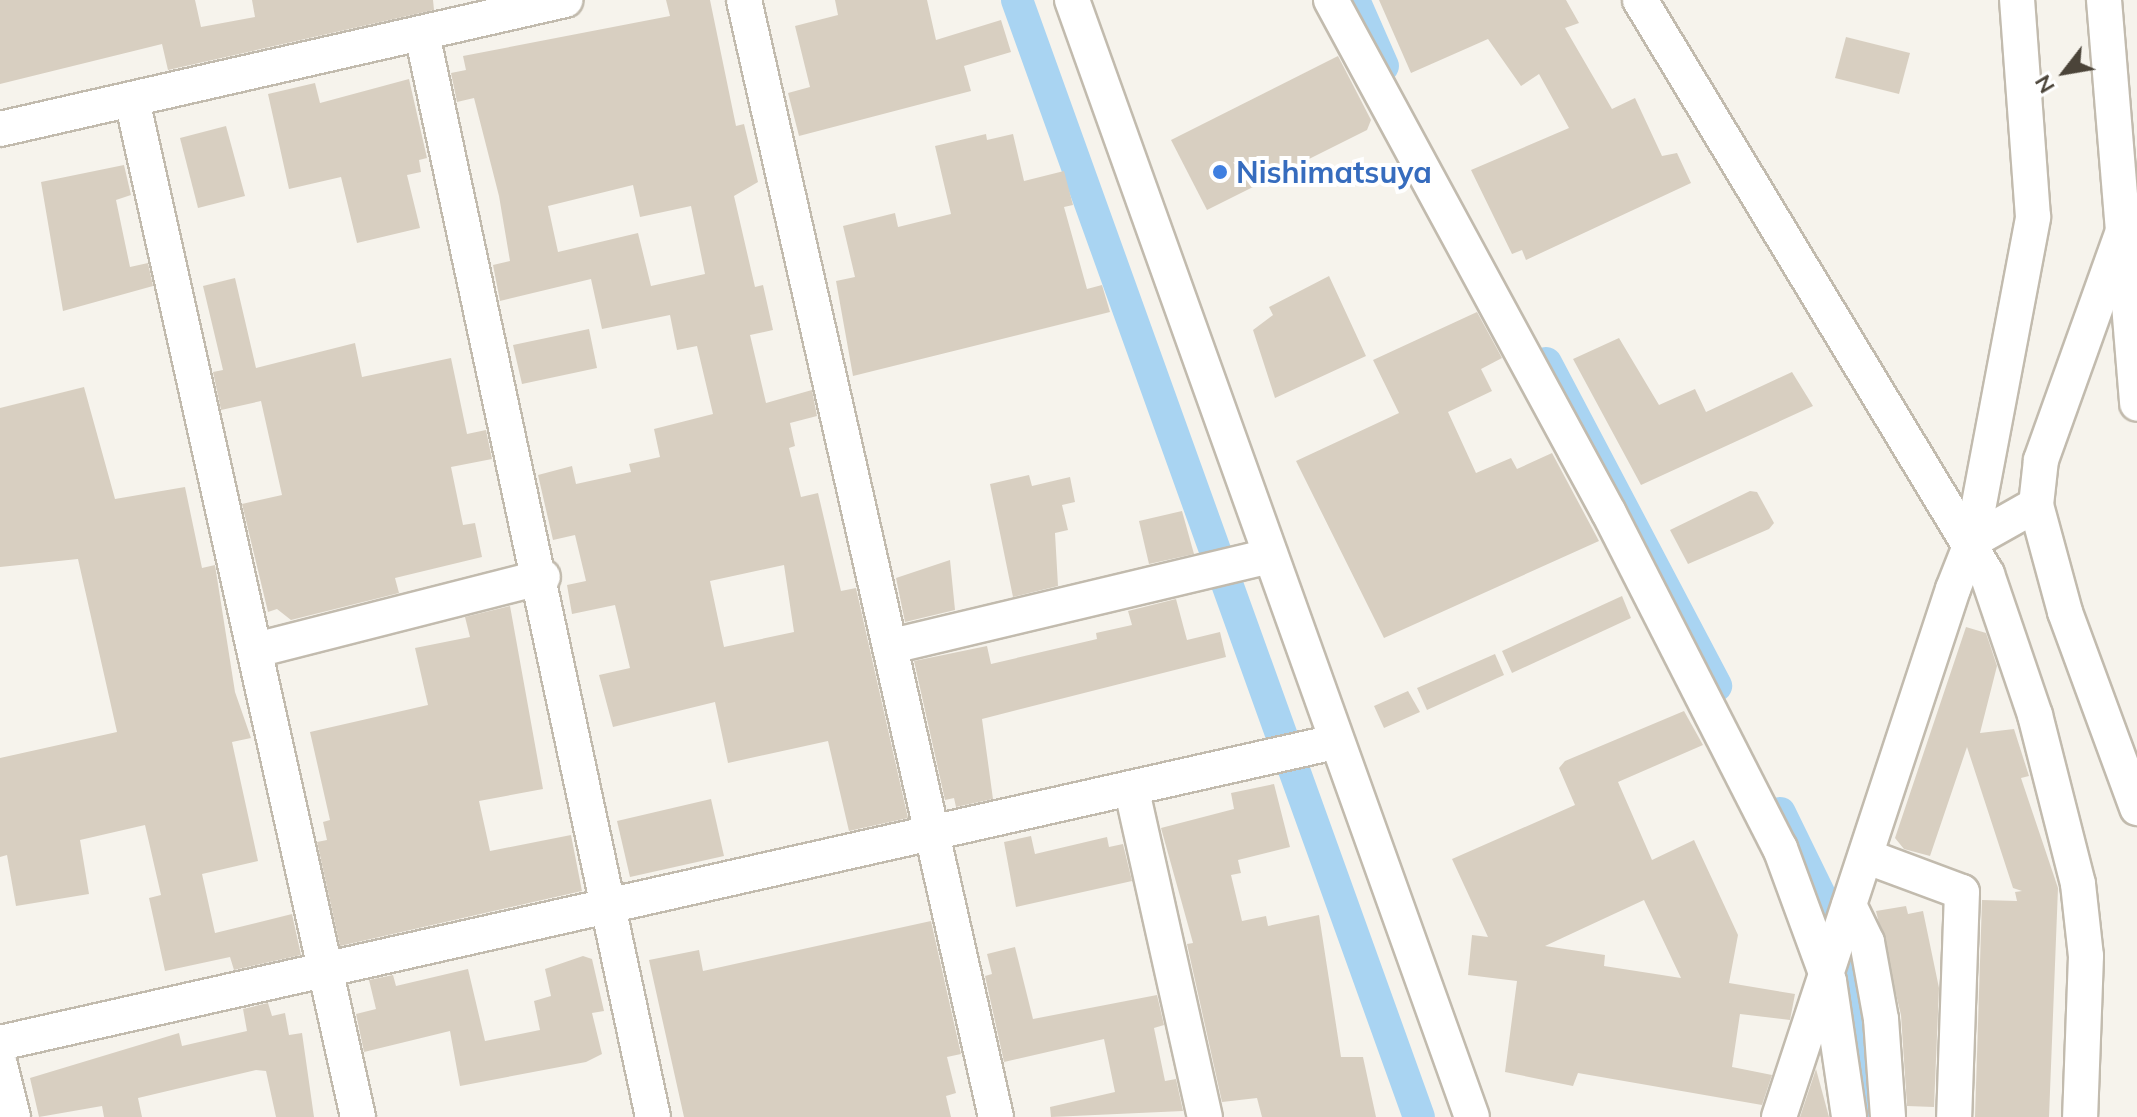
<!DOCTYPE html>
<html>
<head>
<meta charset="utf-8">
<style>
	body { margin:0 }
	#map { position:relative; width:2137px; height:1117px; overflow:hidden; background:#f6f3ec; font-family:Mulish,sans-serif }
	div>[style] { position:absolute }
	.canal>* { height:32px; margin:-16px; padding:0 16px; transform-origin:16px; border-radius:16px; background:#a9d4f2 }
	.building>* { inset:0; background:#d8cfc1 }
	.roads { filter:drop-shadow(2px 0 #c2bbae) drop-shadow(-2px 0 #c2bbae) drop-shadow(0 2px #c2bbae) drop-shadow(0 -2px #c2bbae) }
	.minor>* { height:34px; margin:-17px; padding:0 17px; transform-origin:17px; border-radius:17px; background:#fff }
	.dots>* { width:22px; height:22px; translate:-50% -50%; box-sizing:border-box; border:4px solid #fff; border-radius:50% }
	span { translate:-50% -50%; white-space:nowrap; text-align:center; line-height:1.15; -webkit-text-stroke:8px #fff; paint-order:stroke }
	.shop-label { font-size:30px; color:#366cbe; font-weight:700 }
	.left { translate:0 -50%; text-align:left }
	.north { position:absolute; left:2025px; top:32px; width:80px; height:80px; -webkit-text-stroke:6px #fff; paint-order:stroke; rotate:239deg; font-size:22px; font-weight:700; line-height:32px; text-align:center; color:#4b4439 }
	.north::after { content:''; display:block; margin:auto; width:28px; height:36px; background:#4b4439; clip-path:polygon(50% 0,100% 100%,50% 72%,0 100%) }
</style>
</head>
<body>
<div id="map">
	<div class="canal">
		<div style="left:1017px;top:0;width:1187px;rotate:70.21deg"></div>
		<div style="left:1354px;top:0;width:72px;rotate:66.3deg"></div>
		<div style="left:1546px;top:363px;width:365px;rotate:62.2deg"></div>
		<div style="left:1780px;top:813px;width:141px;rotate:64deg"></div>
		<div style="left:1842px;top:940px;width:90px;rotate:75.8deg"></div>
		<div style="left:1864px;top:1027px;width:90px;rotate:86.2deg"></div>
	</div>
	<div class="building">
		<div style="clip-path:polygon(0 0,195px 0,201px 27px,255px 17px,252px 0,433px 0,434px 10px,168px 70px,162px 44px,0 84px)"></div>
		<div style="clip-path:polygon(evenodd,666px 0,710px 0,736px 126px,744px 124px,758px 182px,734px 196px,755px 287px,763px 285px,773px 330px,750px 335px,766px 403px,812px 390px,817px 416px,790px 423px,795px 446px,789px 448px,801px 497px,818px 493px,841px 591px,856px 588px,908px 818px,849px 831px,828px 741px,728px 763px,715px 702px,613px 727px,599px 675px,630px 668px,615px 605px,572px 614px,567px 585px,586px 581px,575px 535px,553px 540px,538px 475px,572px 466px,576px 484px,631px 472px,629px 464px,660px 457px,654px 429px,713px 414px,697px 346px,677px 350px,670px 315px,602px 329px,591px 279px,500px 301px,493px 265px,510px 261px,499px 196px,474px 98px,457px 102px,451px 73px,466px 70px,463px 56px,670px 16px,666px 0,633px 185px,640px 217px,691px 206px,705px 274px,651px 286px,638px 233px,558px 252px,548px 206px,633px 185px,666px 0,784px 565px,794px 632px,724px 647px,710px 581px,784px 565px)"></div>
		<div style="clip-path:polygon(835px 0,927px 0,936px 40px,1001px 20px,1011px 52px,964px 66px,971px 91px,799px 136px,788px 93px,810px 87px,795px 26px,838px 15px)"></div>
		<div style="clip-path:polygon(1379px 0,1566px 0,1579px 23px,1565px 28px,1612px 109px,1635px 98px,1662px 156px,1677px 153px,1691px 183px,1526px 260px,1522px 250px,1512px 254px,1471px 170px,1569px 128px,1539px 74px,1521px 86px,1488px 39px,1411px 73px)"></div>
		<div style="clip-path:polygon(1846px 37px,1910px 53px,1899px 94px,1835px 78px)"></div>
		<div style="clip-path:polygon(1338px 56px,1371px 120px,1367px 130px,1207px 210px,1171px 140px)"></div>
		<div style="clip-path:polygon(409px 79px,427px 158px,419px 160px,421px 172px,407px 175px,420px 228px,357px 243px,341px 177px,289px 189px,268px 94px,315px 83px,320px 103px)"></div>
		<div style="clip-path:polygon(226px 126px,245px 196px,198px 208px,180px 138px)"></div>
		<div style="clip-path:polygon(986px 134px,987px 140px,1013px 134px,1024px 181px,1064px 171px,1073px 205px,1064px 207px,1087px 289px,1102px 285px,1110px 312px,853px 376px,836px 281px,855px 277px,843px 226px,895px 213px,898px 227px,951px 214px,935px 146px)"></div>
		<div style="clip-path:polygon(124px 165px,131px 195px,116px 200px,130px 267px,148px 263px,153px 286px,63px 311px,41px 182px)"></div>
		<div style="clip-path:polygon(1329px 276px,1366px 356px,1275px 398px,1253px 330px,1273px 315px,1269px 307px)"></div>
		<div style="clip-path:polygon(235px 278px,256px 368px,355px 343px,362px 377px,451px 358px,467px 434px,486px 430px,492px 459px,451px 467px,463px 525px,475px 523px,482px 557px,395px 578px,399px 593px,291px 620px,277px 609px,268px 612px,242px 504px,282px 495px,261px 401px,221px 410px,213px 372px,223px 370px,203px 286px)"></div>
		<div style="clip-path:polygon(1477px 312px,1502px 358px,1481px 369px,1492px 391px,1448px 412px,1476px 473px,1511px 458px,1517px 469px,1552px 453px,1599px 541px,1384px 638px,1296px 461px,1399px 413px,1373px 360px)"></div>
		<div style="clip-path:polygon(589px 329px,597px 368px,522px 384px,513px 345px)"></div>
		<div style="clip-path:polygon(1619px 338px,1659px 405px,1695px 389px,1706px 412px,1792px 372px,1813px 406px,1641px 485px,1573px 359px)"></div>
		<div style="clip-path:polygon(84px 387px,115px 499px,185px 487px,202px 568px,215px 565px,235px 692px,251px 738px,232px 742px,258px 861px,202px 874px,215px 933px,292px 914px,301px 955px,234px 970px,230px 957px,165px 971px,149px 898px,161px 895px,145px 825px,80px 840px,89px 894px,16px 906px,7px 855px,0 857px,0 758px,117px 732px,78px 559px,0 567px,0 408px)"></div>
		<div style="clip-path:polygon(1029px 475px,1032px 486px,1070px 477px,1075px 502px,1062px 505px,1068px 530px,1055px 533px,1058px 586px,1013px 597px,990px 484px)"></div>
		<div style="clip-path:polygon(1750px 491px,1757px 492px,1774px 523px,1769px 529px,1688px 564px,1670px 530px)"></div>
		<div style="clip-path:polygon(1182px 511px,1194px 554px,1149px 564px,1139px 521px)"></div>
		<div style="clip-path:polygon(950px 560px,955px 610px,905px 622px,896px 578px)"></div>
		<div style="clip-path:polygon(1622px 596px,1631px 618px,1512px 673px,1502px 651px)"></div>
		<div style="clip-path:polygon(1176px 599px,1187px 640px,1220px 632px,1226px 657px,982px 719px,993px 799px,956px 807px,954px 798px,945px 800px,914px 661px,987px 646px,991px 664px,1097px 639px,1096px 633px,1132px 625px,1128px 611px)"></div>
		<div style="clip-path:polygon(510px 606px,543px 789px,479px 801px,490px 851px,571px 835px,582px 891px,340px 946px,317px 842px,327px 840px,323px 822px,330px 820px,310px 732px,428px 705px,415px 648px,470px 637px,465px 617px)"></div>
		<div style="clip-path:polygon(1966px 627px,1986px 633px,1997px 666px,1980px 733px,2014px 729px,2029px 776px,2021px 778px,2058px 888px,2049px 1117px,1975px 1117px,1982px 900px,2017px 901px,2015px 892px,2022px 891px,2013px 888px,1967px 747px,1930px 856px,1904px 849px,1895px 838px)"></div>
		<div style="clip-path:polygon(1495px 654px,1504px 675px,1427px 710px,1417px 688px)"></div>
		<div style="clip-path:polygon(1408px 691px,1420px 712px,1384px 728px,1374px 706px)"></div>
		<div style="clip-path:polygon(evenodd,1684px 711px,1703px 745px,1618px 782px,1652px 860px,1694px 840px,1738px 935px,1729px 983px,1795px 994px,1790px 1020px,1740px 1014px,1732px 1067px,1772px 1075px,1762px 1105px,1578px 1073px,1573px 1086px,1505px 1072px,1517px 981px,1468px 975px,1472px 935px,1488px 937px,1452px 859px,1575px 805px,1559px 768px,1565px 761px,1684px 711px,1644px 900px,1681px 978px,1604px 966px,1605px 955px,1545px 946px,1644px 900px)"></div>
		<div style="clip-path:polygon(1274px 784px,1290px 847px,1238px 860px,1241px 873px,1231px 875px,1242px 921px,1266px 916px,1268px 926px,1319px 915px,1341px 1057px,1363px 1057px,1376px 1117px,1262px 1117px,1257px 1098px,1222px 1102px,1187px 944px,1193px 943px,1161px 828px,1234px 809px,1231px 793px)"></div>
		<div style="clip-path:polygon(711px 799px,724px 856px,630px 877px,617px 821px)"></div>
		<div style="clip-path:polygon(1031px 836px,1035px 854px,1107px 837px,1109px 847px,1123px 844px,1132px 881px,1016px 907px,1004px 842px)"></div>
		<div style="clip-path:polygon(1906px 906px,1908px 914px,1923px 911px,1939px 988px,1934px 1107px,1907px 1106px,1901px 1015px,1876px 911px)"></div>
		<div style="clip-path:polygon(931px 921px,961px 1054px,947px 1057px,956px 1093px,946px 1096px,951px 1117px,684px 1117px,649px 960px,699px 950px,703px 971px)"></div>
		<div style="clip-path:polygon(1015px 947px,1033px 1019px,1157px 995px,1164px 1025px,1154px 1028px,1165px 1081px,1176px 1079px,1183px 1111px,1051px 1117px,1050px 1107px,1115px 1092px,1104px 1039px,1004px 1062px,985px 976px,992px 974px,987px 954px)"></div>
		<div style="clip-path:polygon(583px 956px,592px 959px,604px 1011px,592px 1013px,602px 1054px,586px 1062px,460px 1086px,450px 1031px,364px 1052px,356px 1014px,376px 1009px,369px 980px,393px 975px,396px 986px,468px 969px,485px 1041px,540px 1030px,534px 1001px,551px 996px,545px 969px)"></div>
		<div style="clip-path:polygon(268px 1003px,272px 1016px,285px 1013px,289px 1035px,302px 1033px,314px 1117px,276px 1117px,266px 1071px,256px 1070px,138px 1098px,142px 1117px,104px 1117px,102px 1106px,39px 1117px,30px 1078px,179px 1033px,182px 1046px,247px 1031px,243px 1009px)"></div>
		<div style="clip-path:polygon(1816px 1069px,1829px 1117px,1800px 1117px)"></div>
	</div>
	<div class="roads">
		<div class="minor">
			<div style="left:744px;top:0;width:1145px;rotate:77.29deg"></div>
			<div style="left:1072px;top:0;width:1186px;rotate:70.3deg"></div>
			<div style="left:1331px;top:0;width:583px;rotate:61.55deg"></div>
			<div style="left:1609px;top:513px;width:376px;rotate:63deg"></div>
			<div style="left:1780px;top:848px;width:142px;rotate:69.8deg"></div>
			<div style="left:1829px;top:981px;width:137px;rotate:81.6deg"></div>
			<div style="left:1640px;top:0;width:671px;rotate:58.85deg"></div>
			<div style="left:1987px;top:574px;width:149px;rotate:71.2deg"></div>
			<div style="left:2035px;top:715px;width:174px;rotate:75.7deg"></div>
			<div style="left:2078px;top:884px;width:72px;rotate:83.7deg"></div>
			<div style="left:2086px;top:956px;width:161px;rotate:92.1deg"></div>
			<div style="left:2104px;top:0;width:405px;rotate:85.3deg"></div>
			<div style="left:422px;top:34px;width:1107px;rotate:77.96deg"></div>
			<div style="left:132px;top:100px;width:1042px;rotate:77.47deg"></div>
			<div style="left:0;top:129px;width:580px;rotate:-12.86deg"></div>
			<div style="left:2036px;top:505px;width:111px;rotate:74.8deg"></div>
			<div style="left:2065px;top:612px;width:209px;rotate:69.8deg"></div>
			<div style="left:1972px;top:541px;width:330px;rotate:-79.3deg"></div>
			<div style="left:2033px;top:217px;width:218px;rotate:-94.2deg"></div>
			<div style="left:892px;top:646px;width:389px;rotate:-13.4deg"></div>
			<div style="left:256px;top:650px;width:296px;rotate:-14.3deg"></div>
			<div style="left:1132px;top:791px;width:334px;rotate:77.4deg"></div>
			<div style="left:1868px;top:857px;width:100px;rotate:20.4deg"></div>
			<div style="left:1962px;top:892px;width:225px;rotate:92deg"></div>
			<div style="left:1849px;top:905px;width:41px;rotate:64.1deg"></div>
			<div style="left:1867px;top:942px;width:78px;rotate:79.7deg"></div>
			<div style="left:1881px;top:1019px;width:98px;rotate:85.9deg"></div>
			<div style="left:0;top:1043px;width:1369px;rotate:-12.71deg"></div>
			<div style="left:0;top:1065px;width:54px;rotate:76deg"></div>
			<div style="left:1779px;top:1117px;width:556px;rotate:-71.76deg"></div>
			<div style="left:1953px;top:589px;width:52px;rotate:-68.4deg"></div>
			<div style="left:1972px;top:541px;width:73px;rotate:-29.4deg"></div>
			<div style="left:2036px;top:505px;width:45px;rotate:-83.7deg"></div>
			<div style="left:2041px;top:460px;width:243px;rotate:-70.3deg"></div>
		</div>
	</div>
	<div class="dots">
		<div style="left:1220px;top:172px;background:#3f7fe0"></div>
	</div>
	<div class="shop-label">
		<span class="left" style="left:1236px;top:172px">Nishimatsuya</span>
	</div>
	<div class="north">N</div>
</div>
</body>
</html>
